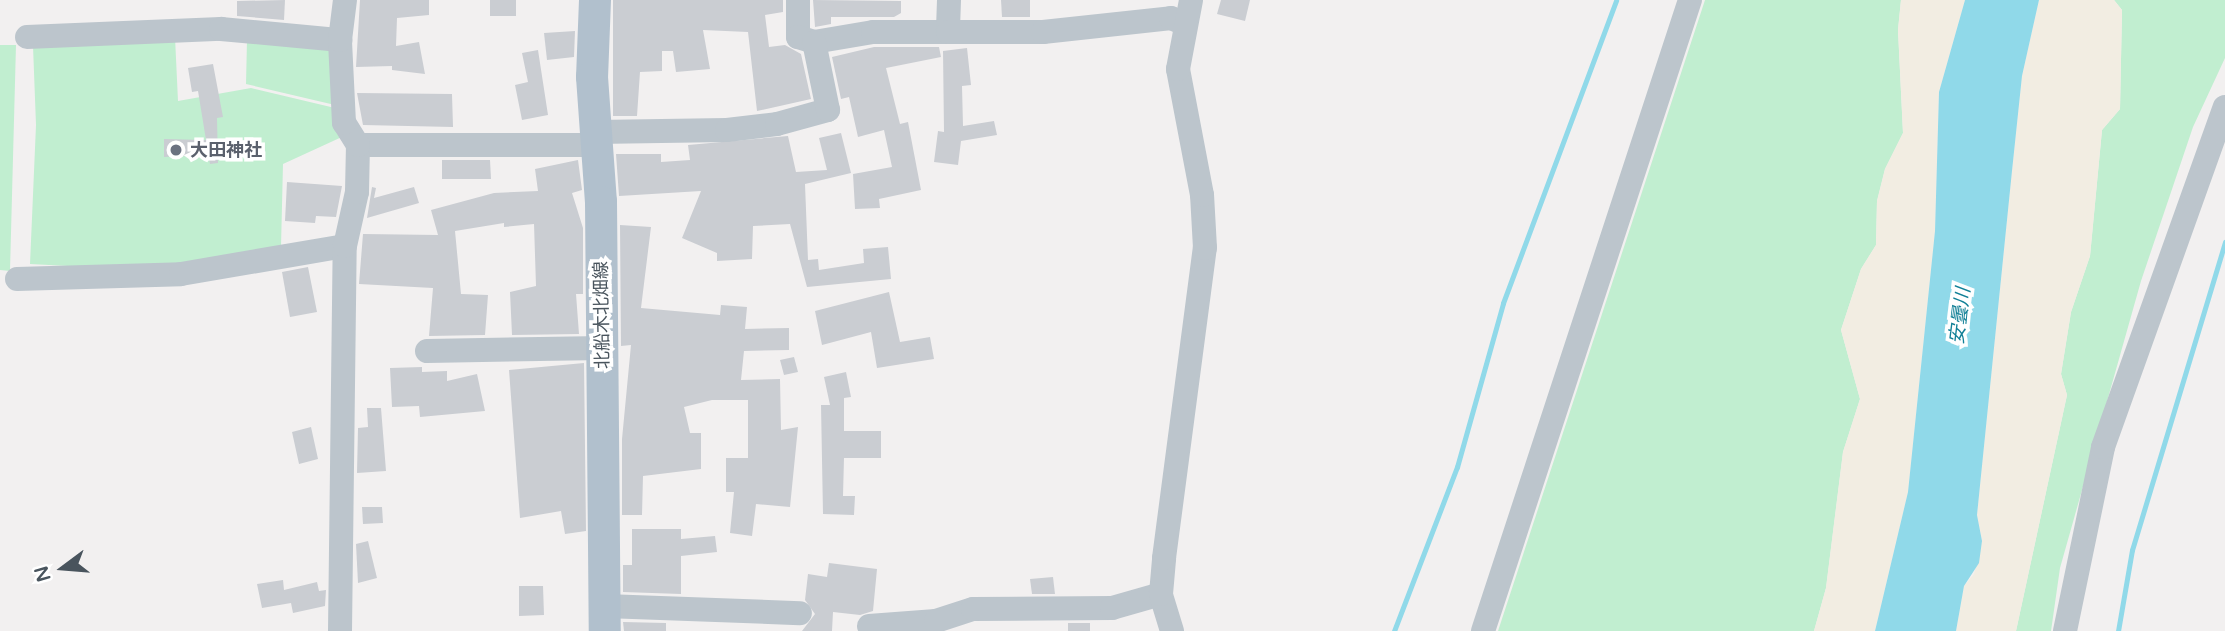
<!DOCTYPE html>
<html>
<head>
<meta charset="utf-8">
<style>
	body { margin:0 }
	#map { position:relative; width:2225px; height:631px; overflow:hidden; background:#f2f0f0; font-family:"Varela Round","Noto Sans JP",sans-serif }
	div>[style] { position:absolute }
	.green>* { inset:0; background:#c1eed0 }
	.sand>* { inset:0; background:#f2ede2 }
	.water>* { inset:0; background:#90d9e9 }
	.stream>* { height:5px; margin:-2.5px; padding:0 2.5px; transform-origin:2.5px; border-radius:2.5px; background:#90d9e9 }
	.building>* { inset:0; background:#cacdd2 }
	.minor>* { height:24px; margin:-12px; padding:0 12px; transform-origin:12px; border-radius:12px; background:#bcc5cc }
	.major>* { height:32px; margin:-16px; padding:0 16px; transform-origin:16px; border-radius:16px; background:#b1c0cd }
	.dots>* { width:19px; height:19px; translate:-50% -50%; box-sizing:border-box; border:4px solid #fff; border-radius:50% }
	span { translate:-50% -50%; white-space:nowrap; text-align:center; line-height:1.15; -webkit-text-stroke:7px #fff; paint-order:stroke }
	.worship-label { font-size:18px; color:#5b616d; font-weight:700 }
	.left { translate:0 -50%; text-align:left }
	.street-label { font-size:18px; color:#49545d }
	.water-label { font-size:19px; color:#128097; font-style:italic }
	.north { position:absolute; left:28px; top:533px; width:70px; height:70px; -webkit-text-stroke:5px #fff; paint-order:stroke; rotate:254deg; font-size:19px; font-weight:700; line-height:28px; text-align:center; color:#49545d }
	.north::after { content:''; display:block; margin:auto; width:24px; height:32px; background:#49545d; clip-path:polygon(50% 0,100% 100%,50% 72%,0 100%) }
</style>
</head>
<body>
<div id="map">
	<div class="green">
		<div style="clip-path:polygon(1705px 0,1901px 0,1898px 30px,1903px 133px,1885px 169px,1877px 201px,1876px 245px,1861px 269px,1841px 330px,1860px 399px,1843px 452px,1826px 588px,1814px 631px,1498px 631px)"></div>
		<div style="clip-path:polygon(2114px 0,2225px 0,2225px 58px,2193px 127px,2141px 281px,2060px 568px,2051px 631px,2016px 631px,2067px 395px,2061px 374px,2071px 312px,2090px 256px,2102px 130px,2120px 109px,2122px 10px)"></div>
		<div style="clip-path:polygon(175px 37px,178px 101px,251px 88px,335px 108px,344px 136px,283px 164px,281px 247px,213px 261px,125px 269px,30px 264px,36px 125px,33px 46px)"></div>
		<div style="clip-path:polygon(247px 40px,332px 45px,335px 105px,246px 84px)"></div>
		<div style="clip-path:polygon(0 45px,16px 45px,10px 271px,0 270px)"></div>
	</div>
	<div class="sand">
		<div style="clip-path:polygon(1901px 0,1965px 0,1939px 92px,1935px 231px,1908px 492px,1875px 631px,1814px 631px,1826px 588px,1843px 452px,1860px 399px,1841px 330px,1861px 269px,1876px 245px,1877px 201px,1885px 169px,1903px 133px,1898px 30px)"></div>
		<div style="clip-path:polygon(2039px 0,2114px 0,2122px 10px,2120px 109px,2102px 130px,2090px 256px,2071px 312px,2061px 374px,2067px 395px,2016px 631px,1956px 631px,1964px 586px,1974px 574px,1982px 541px,1977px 515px,2012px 171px,2022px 76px)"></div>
	</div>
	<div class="water">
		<div style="clip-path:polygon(1965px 0,2039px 0,2022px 76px,2012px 171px,1977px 515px,1982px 541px,1979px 563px,1964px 586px,1956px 631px,1875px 631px,1908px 492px,1935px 231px,1939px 92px)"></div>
	</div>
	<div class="stream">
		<div style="left:1394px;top:631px;width:176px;rotate:-69deg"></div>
		<div style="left:1457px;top:467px;width:170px;rotate:-74.3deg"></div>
		<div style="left:1503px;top:303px;width:323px;rotate:-69.5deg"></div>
		<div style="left:2118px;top:631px;width:82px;rotate:-80.2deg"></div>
		<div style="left:2132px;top:550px;width:322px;rotate:-73.2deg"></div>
	</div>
	<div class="building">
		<div style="clip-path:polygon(285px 0,284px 20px,237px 16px,237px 1px)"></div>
		<div style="clip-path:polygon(360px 0,429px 0,429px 15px,397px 18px,396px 46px,419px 42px,425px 74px,392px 70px,392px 66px,356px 67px)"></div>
		<div style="clip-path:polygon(490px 0,516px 0,516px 16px,490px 16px)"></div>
		<div style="clip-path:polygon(613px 0,783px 0,783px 12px,765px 15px,769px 47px,785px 45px,801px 54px,811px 99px,757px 111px,748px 32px,703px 30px,710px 69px,676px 72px,673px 51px,662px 51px,662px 71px,640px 72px,637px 116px,613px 116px)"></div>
		<div style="clip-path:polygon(813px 0,901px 1px,901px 13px,894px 17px,831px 17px,831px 24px,815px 27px)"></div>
		<div style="clip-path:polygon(1001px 0,1030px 0,1030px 17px,1002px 17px)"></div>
		<div style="clip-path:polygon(1221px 0,1250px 0,1245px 21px,1217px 14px)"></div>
		<div style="clip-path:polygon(575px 31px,574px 57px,547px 60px,544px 33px)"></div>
		<div style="clip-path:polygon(874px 47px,939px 47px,941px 57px,886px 68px,900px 124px,908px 122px,921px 190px,879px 199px,880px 208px,855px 209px,853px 174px,892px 167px,884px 130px,858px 137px,849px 97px,841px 99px,832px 57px)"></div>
		<div style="clip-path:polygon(967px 48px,971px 85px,962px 86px,963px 126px,994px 121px,997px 135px,961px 141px,958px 165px,934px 162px,938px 131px,944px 132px,943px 51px)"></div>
		<div style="clip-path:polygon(538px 50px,548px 115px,522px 120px,515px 85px,528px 82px,522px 53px)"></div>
		<div style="clip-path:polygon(213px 64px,223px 117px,217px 118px,218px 163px,210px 164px,208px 155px,164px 157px,164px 139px,206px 140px,198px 91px,192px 92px,188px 68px)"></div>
		<div style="clip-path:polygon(357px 93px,452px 94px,453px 127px,363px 125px)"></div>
		<div style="clip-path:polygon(841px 133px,851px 173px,805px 184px,808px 260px,818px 259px,819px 270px,864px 263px,863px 249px,888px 247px,891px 279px,807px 287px,790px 224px,753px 226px,752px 259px,717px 261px,717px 253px,682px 238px,701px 191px,619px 196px,616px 154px,661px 154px,661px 162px,690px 160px,688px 145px,788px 136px,796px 172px,827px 170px,819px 138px)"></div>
		<div style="clip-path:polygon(442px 160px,490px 160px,491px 179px,442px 179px)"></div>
		<div style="clip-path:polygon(578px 160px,582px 190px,572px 193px,583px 228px,583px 294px,576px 294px,579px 334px,512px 335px,510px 292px,536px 286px,534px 224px,504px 227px,504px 223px,455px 231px,461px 294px,488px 295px,485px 335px,429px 336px,433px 288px,359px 284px,363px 234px,438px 235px,431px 210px,494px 193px,538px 191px,535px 169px)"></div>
		<div style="clip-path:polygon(287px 182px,342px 186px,336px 217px,316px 216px,315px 223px,285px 221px)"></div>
		<div style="clip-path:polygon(372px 187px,376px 188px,374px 198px,414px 187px,419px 203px,367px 218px)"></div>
		<div style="clip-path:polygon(620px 225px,651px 227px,641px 308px,720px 315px,721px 305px,747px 307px,745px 329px,789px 328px,789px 350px,744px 351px,741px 380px,780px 379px,781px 430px,798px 427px,790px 507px,756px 504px,752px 536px,730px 533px,734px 492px,726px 492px,726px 458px,748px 458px,748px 400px,712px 400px,684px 407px,690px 433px,701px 433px,701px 469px,643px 476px,642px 515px,622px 515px,622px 439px,631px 345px,621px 346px)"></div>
		<div style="clip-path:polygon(308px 267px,317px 312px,290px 317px,282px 272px)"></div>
		<div style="clip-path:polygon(889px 292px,900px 342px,930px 337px,934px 359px,877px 368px,871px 332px,822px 345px,815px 311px)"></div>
		<div style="clip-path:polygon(794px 357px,798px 372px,784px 375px,780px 360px)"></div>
		<div style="clip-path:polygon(584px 363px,586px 531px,565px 534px,561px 511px,520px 518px,509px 370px)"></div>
		<div style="clip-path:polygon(422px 367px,422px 372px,447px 371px,447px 381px,477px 374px,485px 411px,420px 417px,419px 406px,392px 407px,390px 368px)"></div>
		<div style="clip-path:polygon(846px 372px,851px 397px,844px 398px,844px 431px,881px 431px,881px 458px,844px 458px,843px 496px,855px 496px,854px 515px,823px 514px,821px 405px,830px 405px,824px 377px)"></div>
		<div style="clip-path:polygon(367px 408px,381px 408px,386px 471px,357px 473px,358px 428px,368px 427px)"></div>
		<div style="clip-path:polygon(311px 427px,318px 459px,299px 464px,292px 432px)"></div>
		<div style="clip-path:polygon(362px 507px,382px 507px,383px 523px,363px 524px)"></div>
		<div style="clip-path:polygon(632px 529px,681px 529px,681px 539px,715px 536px,717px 552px,681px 556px,681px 594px,623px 592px,623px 565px,632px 565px)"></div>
		<div style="clip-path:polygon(368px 541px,377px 578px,358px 583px,356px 544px)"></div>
		<div style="clip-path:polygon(829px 563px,877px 569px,873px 611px,860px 615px,833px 612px,832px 631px,802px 631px,815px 614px,805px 600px,808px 574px,827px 577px)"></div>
		<div style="clip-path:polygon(1053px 577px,1055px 594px,1032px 594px,1030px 579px)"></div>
		<div style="clip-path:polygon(283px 580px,284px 590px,317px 582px,319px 591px,326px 590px,325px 606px,293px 613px,291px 603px,262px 608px,257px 584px)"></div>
		<div style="clip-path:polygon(519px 586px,543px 586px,544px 615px,519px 616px)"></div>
		<div style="clip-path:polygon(623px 622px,666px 623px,666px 631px,624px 631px)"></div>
		<div style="clip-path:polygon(1068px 623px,1090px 623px,1090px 631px,1068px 631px)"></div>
	</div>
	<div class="minor">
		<div style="left:798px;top:0;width:37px;rotate:90deg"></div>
		<div style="left:798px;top:37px;width:17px;rotate:17deg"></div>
		<div style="left:814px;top:42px;width:60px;rotate:-9.6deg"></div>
		<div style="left:873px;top:32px;width:75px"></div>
		<div style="left:949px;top:0;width:32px;rotate:92deg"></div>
		<div style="left:948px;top:32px;width:95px"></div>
		<div style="left:1043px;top:32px;width:129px;rotate:-6.2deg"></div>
		<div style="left:1171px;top:18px;width:15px;rotate:23deg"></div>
		<div style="left:27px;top:37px;width:194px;rotate:-2.4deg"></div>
		<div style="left:221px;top:29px;width:120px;rotate:5.3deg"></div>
		<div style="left:596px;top:132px;width:131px;rotate:-0.9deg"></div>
		<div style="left:727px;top:130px;width:50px;rotate:-6.8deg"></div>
		<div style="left:777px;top:124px;width:53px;rotate:-15.4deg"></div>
		<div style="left:828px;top:110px;width:69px;rotate:-101.6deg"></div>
		<div style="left:358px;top:145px;width:239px"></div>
		<div style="left:17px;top:279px;width:164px;rotate:-1.7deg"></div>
		<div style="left:181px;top:274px;width:166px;rotate:-9.7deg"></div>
		<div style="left:427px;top:351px;width:176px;rotate:-1deg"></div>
		<div style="left:605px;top:606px;width:195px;rotate:2.1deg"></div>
		<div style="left:869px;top:626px;width:67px;rotate:-4.3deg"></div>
		<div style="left:936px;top:621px;width:39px;rotate:-18deg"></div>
		<div style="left:973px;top:609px;width:139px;rotate:-0.4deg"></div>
		<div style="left:1112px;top:608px;width:51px;rotate:-15.9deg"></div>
		<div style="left:340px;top:631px;width:385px;rotate:-89.3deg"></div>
		<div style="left:345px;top:246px;width:55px;rotate:-77.5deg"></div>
		<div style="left:357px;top:192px;width:47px;rotate:-88.8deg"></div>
		<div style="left:358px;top:145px;width:26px;rotate:-122deg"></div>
		<div style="left:344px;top:123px;width:83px;rotate:-92.8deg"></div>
		<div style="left:340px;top:40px;width:40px;rotate:-82.9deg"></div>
		<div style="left:1172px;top:631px;width:39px;rotate:-107deg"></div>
		<div style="left:1161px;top:594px;width:36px;rotate:-85deg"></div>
		<div style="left:1164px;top:558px;width:313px;rotate:-82.5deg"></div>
		<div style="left:1205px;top:248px;width:53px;rotate:-93.2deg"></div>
		<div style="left:1202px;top:195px;width:128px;rotate:-100.8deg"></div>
		<div style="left:1178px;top:69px;width:70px;rotate:-79.3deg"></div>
		<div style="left:1483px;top:631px;width:664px;rotate:-71.84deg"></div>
		<div style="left:2065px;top:631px;width:188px;rotate:-78.3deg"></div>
		<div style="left:2103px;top:447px;width:361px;rotate:-70.3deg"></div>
	</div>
	<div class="major">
		<div style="left:595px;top:0;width:77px;rotate:92.2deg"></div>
		<div style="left:592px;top:77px;width:125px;rotate:85.9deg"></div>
		<div style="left:601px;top:202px;width:429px;rotate:89.5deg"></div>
	</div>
	<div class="dots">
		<div style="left:176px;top:150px;background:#6b7280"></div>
	</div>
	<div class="worship-label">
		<span class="left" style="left:190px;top:150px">大田神社</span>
	</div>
	<div class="street-label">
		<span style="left:602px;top:315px;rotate:-91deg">北船木北畑線</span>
	</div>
	<div class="water-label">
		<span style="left:1961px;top:316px;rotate:-83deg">安曇川</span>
	</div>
	<div class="north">N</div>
</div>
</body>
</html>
